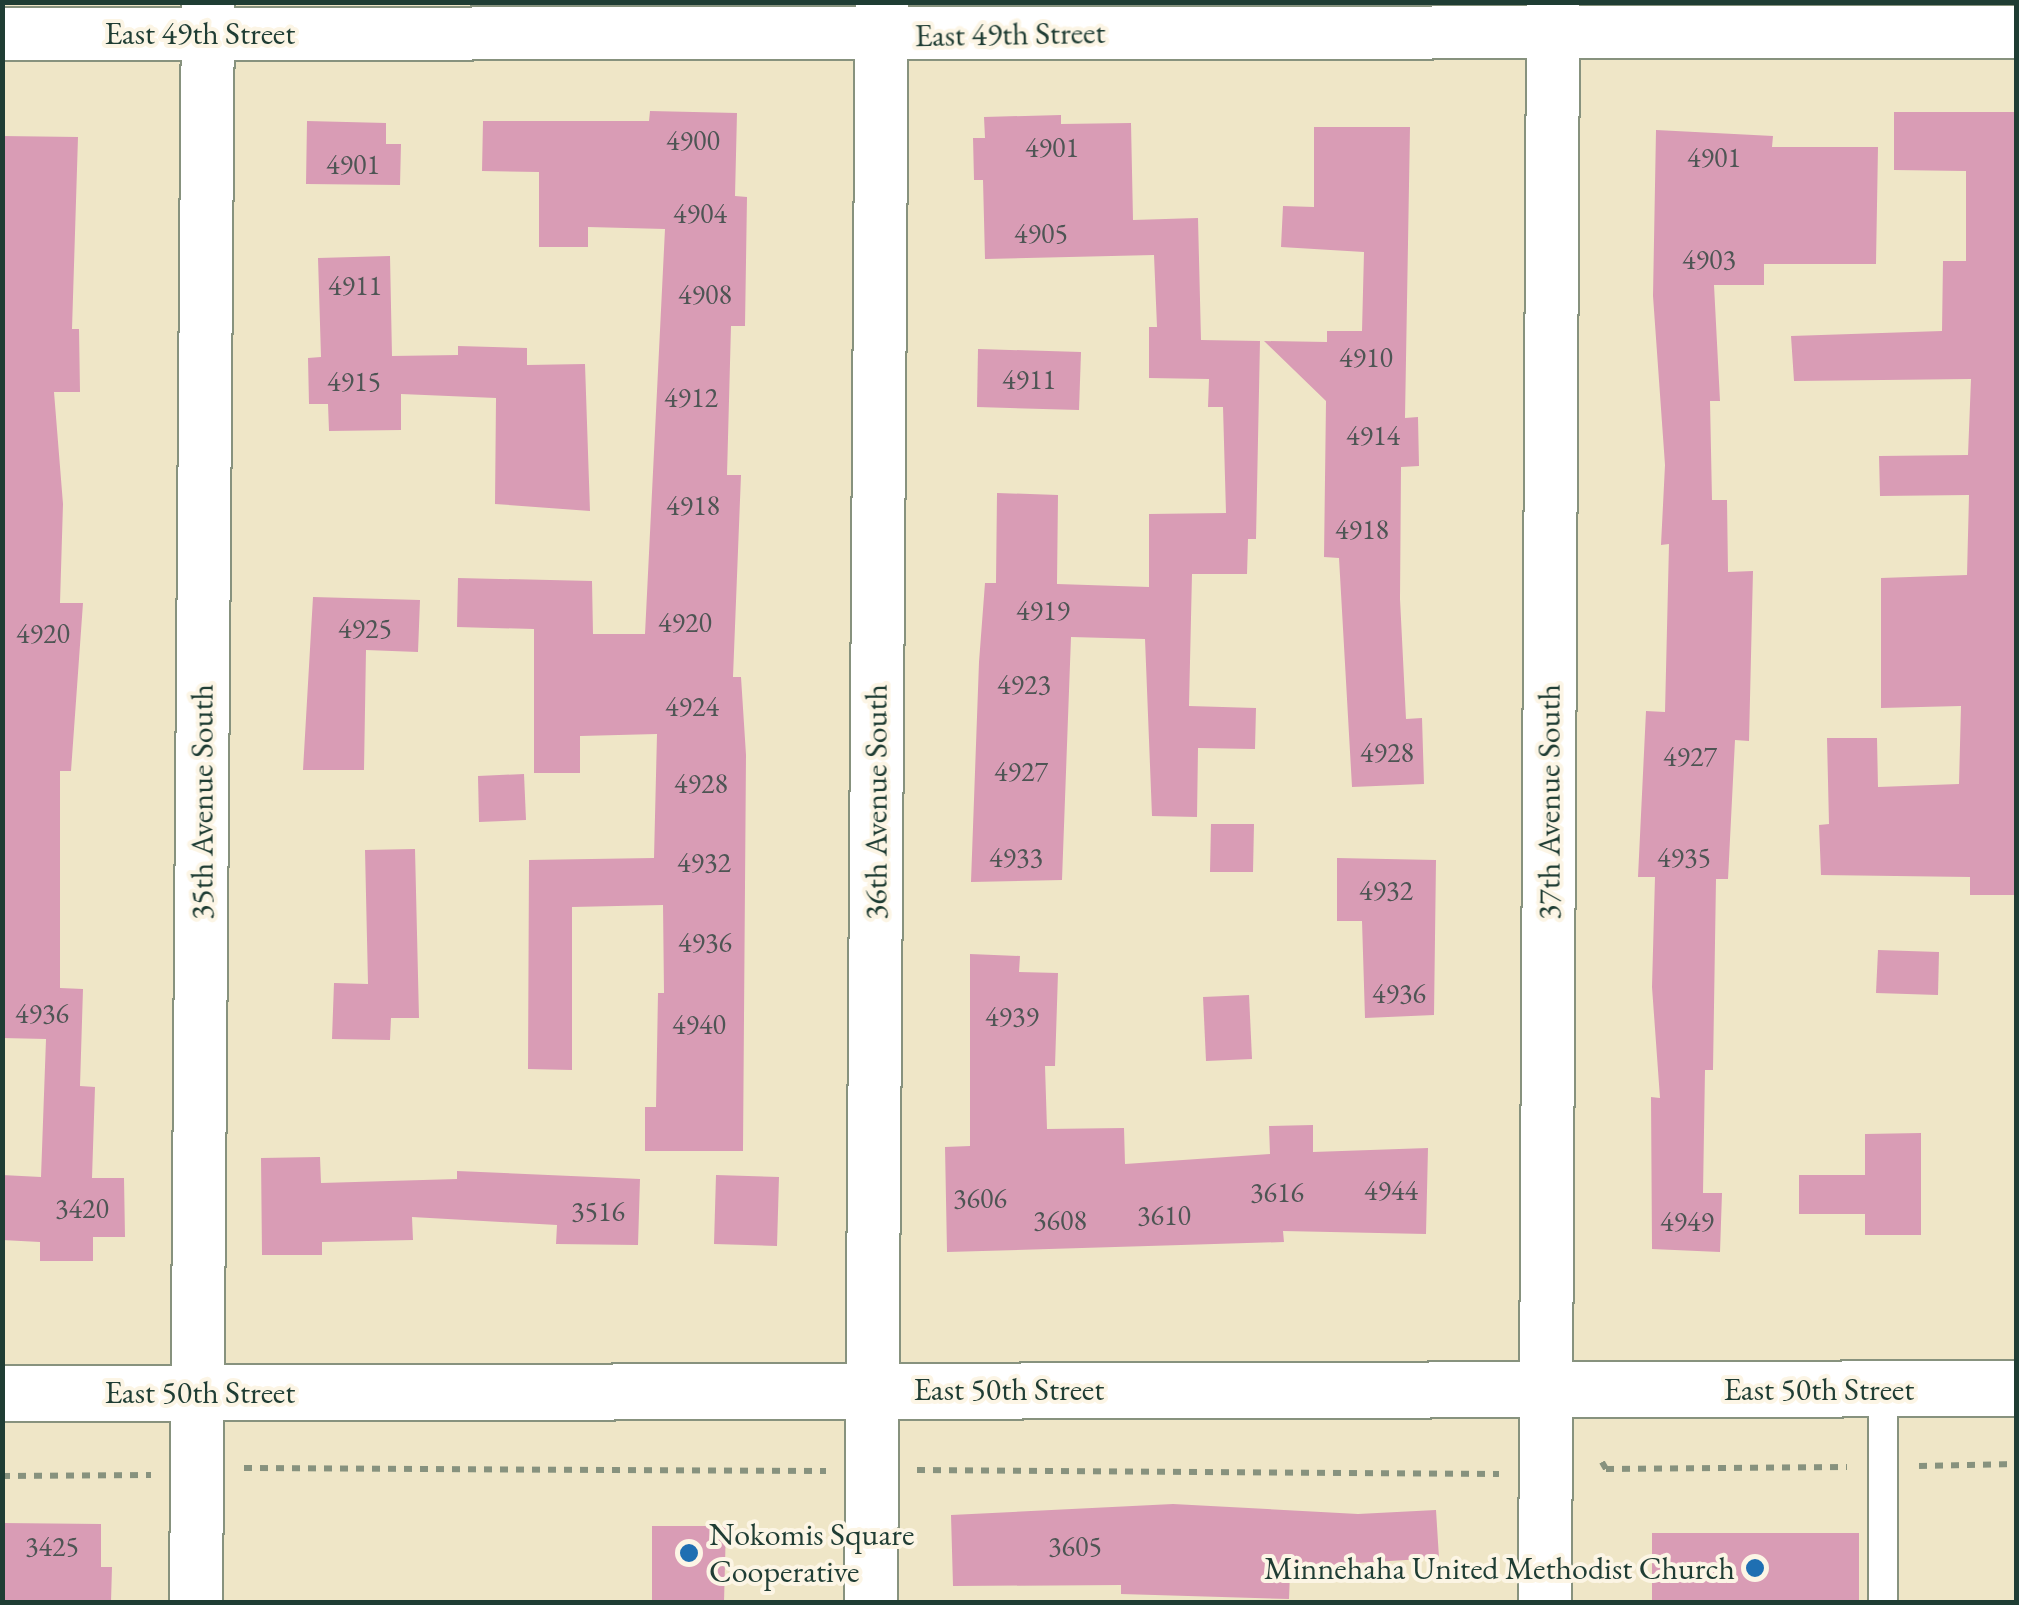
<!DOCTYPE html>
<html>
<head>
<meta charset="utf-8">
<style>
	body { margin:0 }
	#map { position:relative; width:2019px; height:1605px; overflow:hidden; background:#efe6c7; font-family:"EB Garamond",serif }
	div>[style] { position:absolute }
	.building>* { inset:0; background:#d99cb5 }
	.path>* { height:6px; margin-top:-3px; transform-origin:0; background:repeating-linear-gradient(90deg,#87927e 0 8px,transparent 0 16px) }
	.roads { filter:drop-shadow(2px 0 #87927e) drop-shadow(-2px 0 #87927e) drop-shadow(0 2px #87927e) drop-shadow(0 -2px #87927e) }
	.service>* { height:28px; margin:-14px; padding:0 14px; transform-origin:14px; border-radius:14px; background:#fff }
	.minor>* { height:52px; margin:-26px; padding:0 26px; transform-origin:26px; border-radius:26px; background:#fff }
	.tertiary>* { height:55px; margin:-27.5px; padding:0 27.5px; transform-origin:27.5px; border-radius:27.5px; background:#fff }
	.dots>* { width:28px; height:28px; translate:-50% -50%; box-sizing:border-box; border:5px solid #fcf5e5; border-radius:50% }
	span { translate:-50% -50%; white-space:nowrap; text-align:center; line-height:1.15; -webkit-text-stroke:8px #fcf5e5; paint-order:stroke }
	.number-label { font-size:28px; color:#4e5554 }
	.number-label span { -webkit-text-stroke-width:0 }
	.street-label { font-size:32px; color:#1f3d34 }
	.poi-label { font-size:32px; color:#1f3d34 }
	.left { translate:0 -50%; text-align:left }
	.right { translate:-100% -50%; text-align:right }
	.frame { position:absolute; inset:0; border:5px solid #1f3d34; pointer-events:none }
</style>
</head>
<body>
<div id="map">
	<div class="building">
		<div style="clip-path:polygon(650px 111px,737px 113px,735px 196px,747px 197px,745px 326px,731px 326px,727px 475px,741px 475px,733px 677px,741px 677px,746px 755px,743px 1151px,645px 1151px,645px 1107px,656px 1107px,658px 993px,664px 993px,663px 905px,572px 907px,572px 1070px,528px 1069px,529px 860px,654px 858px,657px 734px,580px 736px,580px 773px,534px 773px,534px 629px,457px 627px,458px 578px,592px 581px,593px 634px,645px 634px,665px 229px,588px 227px,588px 247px,539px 247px,539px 172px,482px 171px,483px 121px,649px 121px)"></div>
		<div style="clip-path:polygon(1894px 112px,2016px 112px,2016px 895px,1970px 895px,1970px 877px,1821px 875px,1819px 825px,1829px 824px,1827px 738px,1877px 738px,1878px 787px,1959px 784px,1961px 706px,1881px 708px,1881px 578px,1967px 575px,1969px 495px,1880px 496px,1879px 456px,1968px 455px,1971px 379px,1794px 381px,1791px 336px,1942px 331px,1943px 261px,1966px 261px,1966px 171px,1894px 170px)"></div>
		<div style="clip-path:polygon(1061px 115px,1061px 124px,1131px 123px,1133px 220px,1198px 218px,1201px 340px,1260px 341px,1256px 539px,1248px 539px,1247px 574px,1192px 574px,1189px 706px,1256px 708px,1255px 749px,1198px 748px,1197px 817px,1152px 816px,1145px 639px,1071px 637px,1062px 880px,971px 882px,979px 662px,985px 583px,996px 583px,997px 493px,1058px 495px,1057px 584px,1149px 587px,1149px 514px,1226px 513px,1223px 407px,1208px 407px,1209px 379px,1149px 378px,1149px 327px,1157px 327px,1154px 255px,985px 259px,983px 180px,974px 180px,973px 138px,985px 138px,984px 117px)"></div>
		<div style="clip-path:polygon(307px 121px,386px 123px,386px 144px,401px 144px,400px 185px,306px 184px)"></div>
		<div style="clip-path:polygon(1314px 127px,1410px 127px,1405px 418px,1418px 417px,1419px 466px,1401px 467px,1400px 599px,1406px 719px,1422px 718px,1424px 784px,1352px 787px,1339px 558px,1324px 557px,1326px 401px,1264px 341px,1327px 342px,1327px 331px,1362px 331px,1364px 252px,1281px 247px,1283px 206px,1314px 207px)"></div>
		<div style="clip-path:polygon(1656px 130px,1773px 136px,1772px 147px,1878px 147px,1876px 264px,1764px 264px,1764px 285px,1714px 285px,1720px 401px,1710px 401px,1712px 500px,1727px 500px,1728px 572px,1753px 571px,1749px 741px,1735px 740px,1728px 879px,1716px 879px,1713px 1070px,1705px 1070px,1703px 1193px,1722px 1193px,1720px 1252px,1652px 1249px,1651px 1097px,1660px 1098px,1652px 987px,1655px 877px,1638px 877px,1646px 711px,1665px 712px,1669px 544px,1661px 545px,1665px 465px,1653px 296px)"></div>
		<div style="clip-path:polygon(2px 136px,78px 137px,72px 329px,79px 329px,80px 392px,54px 392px,63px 504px,60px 603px,83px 603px,71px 771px,60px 771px,60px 988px,83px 989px,80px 1086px,95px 1087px,92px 1178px,124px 1178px,125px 1237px,93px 1237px,93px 1261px,40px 1261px,40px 1242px,2px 1240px,2px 1175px,41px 1177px,46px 1039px,2px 1038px)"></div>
		<div style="clip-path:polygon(390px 256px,392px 356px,458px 355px,458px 346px,527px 348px,527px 365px,585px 364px,590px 511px,495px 504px,496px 398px,401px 394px,401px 430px,329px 431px,328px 404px,309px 404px,308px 358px,321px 357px,318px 258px)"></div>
		<div style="clip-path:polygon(978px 349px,1081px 352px,1079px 410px,977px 407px)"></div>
		<div style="clip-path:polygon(313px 597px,420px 600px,418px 652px,366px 650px,364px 770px,303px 770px)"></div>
		<div style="clip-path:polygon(524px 774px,526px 820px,479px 822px,478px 776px)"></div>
		<div style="clip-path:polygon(1211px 824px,1254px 824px,1253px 872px,1210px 872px)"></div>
		<div style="clip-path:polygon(415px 849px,419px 1018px,391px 1018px,390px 1040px,332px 1039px,334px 983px,368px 984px,365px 850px)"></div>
		<div style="clip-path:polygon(1337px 858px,1436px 860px,1434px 1015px,1365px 1018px,1362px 921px,1337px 921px)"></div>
		<div style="clip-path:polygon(1878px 950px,1939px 952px,1938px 995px,1876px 993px)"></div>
		<div style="clip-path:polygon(970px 954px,1020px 956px,1019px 972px,1058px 973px,1055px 1066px,1045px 1066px,1047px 1129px,1124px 1128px,1125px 1164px,1270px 1154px,1269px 1126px,1313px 1125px,1313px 1152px,1428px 1148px,1426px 1234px,1283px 1231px,1284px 1242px,947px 1252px,945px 1147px,970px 1146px)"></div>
		<div style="clip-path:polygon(1249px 995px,1252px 1059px,1206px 1061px,1203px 997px)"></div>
		<div style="clip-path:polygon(1921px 1133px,1921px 1235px,1865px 1235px,1865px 1214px,1799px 1214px,1799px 1175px,1865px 1175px,1865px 1134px)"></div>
		<div style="clip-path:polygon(320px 1157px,321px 1183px,457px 1179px,457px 1171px,640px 1179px,638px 1245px,556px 1244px,557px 1225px,412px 1217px,413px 1240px,322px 1242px,322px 1255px,262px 1255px,261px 1158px)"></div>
		<div style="clip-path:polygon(716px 1175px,779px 1177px,777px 1246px,714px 1244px)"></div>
		<div style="clip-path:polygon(1173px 1504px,1358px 1514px,1436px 1510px,1439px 1558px,1356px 1563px,1355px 1575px,1290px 1573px,1289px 1599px,1121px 1594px,1121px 1585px,953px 1586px,951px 1515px)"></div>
		<div style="clip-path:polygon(2px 1523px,101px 1524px,101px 1567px,112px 1567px,111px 1602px,2px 1602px)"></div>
		<div style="clip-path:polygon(652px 1526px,726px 1526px,724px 1602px,652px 1602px)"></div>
		<div style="clip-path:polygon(1652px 1533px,1859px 1533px,1859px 1602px,1652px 1602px)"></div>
	</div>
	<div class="path">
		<div style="left:1602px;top:1462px;width:8px;rotate:60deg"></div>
		<div style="left:1606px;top:1469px;width:241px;rotate:-0.5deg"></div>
		<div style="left:1919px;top:1466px;width:97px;rotate:-1.2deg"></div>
		<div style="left:244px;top:1468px;width:582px;rotate:0.3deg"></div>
		<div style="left:917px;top:1470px;width:582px;rotate:0.39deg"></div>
		<div style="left:2px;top:1476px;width:149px;rotate:-0.4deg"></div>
	</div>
	<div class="roads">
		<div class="service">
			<div style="left:1883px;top:1389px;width:213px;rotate:90deg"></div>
		</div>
		<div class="minor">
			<div style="left:2px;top:34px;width:2014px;rotate:-0.06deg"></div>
			<div style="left:196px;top:1602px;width:1600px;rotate:-89.57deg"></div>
			<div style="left:871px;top:1602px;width:1600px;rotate:-89.61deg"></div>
			<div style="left:1545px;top:1602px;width:1600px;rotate:-89.71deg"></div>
		</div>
		<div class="tertiary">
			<div style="left:2px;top:1393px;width:2014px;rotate:-0.14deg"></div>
		</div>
	</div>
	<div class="dots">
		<div style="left:689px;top:1553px;background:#1f6fb2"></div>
		<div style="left:1755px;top:1568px;background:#1f6fb2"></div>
	</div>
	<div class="number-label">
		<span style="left:693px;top:140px">4900</span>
		<span style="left:1052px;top:147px">4901</span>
		<span style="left:1714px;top:157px">4901</span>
		<span style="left:353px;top:164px">4901</span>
		<span style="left:700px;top:213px">4904</span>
		<span style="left:1041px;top:233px">4905</span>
		<span style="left:1709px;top:259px">4903</span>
		<span style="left:355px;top:285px">4911</span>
		<span style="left:705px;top:294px">4908</span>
		<span style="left:1366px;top:357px">4910</span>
		<span style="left:1029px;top:379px">4911</span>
		<span style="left:354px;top:381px">4915</span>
		<span style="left:691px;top:397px">4912</span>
		<span style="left:1373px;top:435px">4914</span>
		<span style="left:693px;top:505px">4918</span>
		<span style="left:1362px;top:529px">4918</span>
		<span style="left:1043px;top:610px">4919</span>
		<span style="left:685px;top:622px">4920</span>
		<span style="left:365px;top:628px">4925</span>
		<span style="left:43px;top:633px">4920</span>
		<span style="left:1024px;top:684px">4923</span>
		<span style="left:692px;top:706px">4924</span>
		<span style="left:1387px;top:752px">4928</span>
		<span style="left:1690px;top:756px">4927</span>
		<span style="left:1021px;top:771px">4927</span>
		<span style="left:701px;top:783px">4928</span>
		<span style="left:1016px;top:857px">4933</span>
		<span style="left:1684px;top:857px">4935</span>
		<span style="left:704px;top:862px">4932</span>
		<span style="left:1386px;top:890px">4932</span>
		<span style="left:705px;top:942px">4936</span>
		<span style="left:1399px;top:993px">4936</span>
		<span style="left:42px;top:1013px">4936</span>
		<span style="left:1012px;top:1016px">4939</span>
		<span style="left:699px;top:1024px">4940</span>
		<span style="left:1391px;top:1190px">4944</span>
		<span style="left:1277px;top:1192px">3616</span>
		<span style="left:980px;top:1198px">3606</span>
		<span style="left:82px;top:1208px">3420</span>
		<span style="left:598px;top:1211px">3516</span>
		<span style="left:1164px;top:1215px">3610</span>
		<span style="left:1060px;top:1220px">3608</span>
		<span style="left:1687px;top:1221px">4949</span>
		<span style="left:52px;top:1546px">3425</span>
		<span style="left:1075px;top:1546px">3605</span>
	</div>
	<div class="street-label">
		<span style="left:200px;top:33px">East 49th Street</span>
		<span style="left:1010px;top:34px;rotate:-1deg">East 49th Street</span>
		<span style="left:202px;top:802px;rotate:-90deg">35th Avenue South</span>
		<span style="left:876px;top:802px;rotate:-90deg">36th Avenue South</span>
		<span style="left:1549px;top:802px;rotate:-90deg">37th Avenue South</span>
		<span style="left:1009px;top:1389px">East 50th Street</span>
		<span style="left:1819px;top:1389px">East 50th Street</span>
		<span style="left:200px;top:1392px">East 50th Street</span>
	</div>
	<div class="poi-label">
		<span class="left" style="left:709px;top:1553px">Nokomis Square<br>Cooperative</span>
		<span class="right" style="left:1735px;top:1568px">Minnehaha United Methodist Church</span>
	</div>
	<div class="frame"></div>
</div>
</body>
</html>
